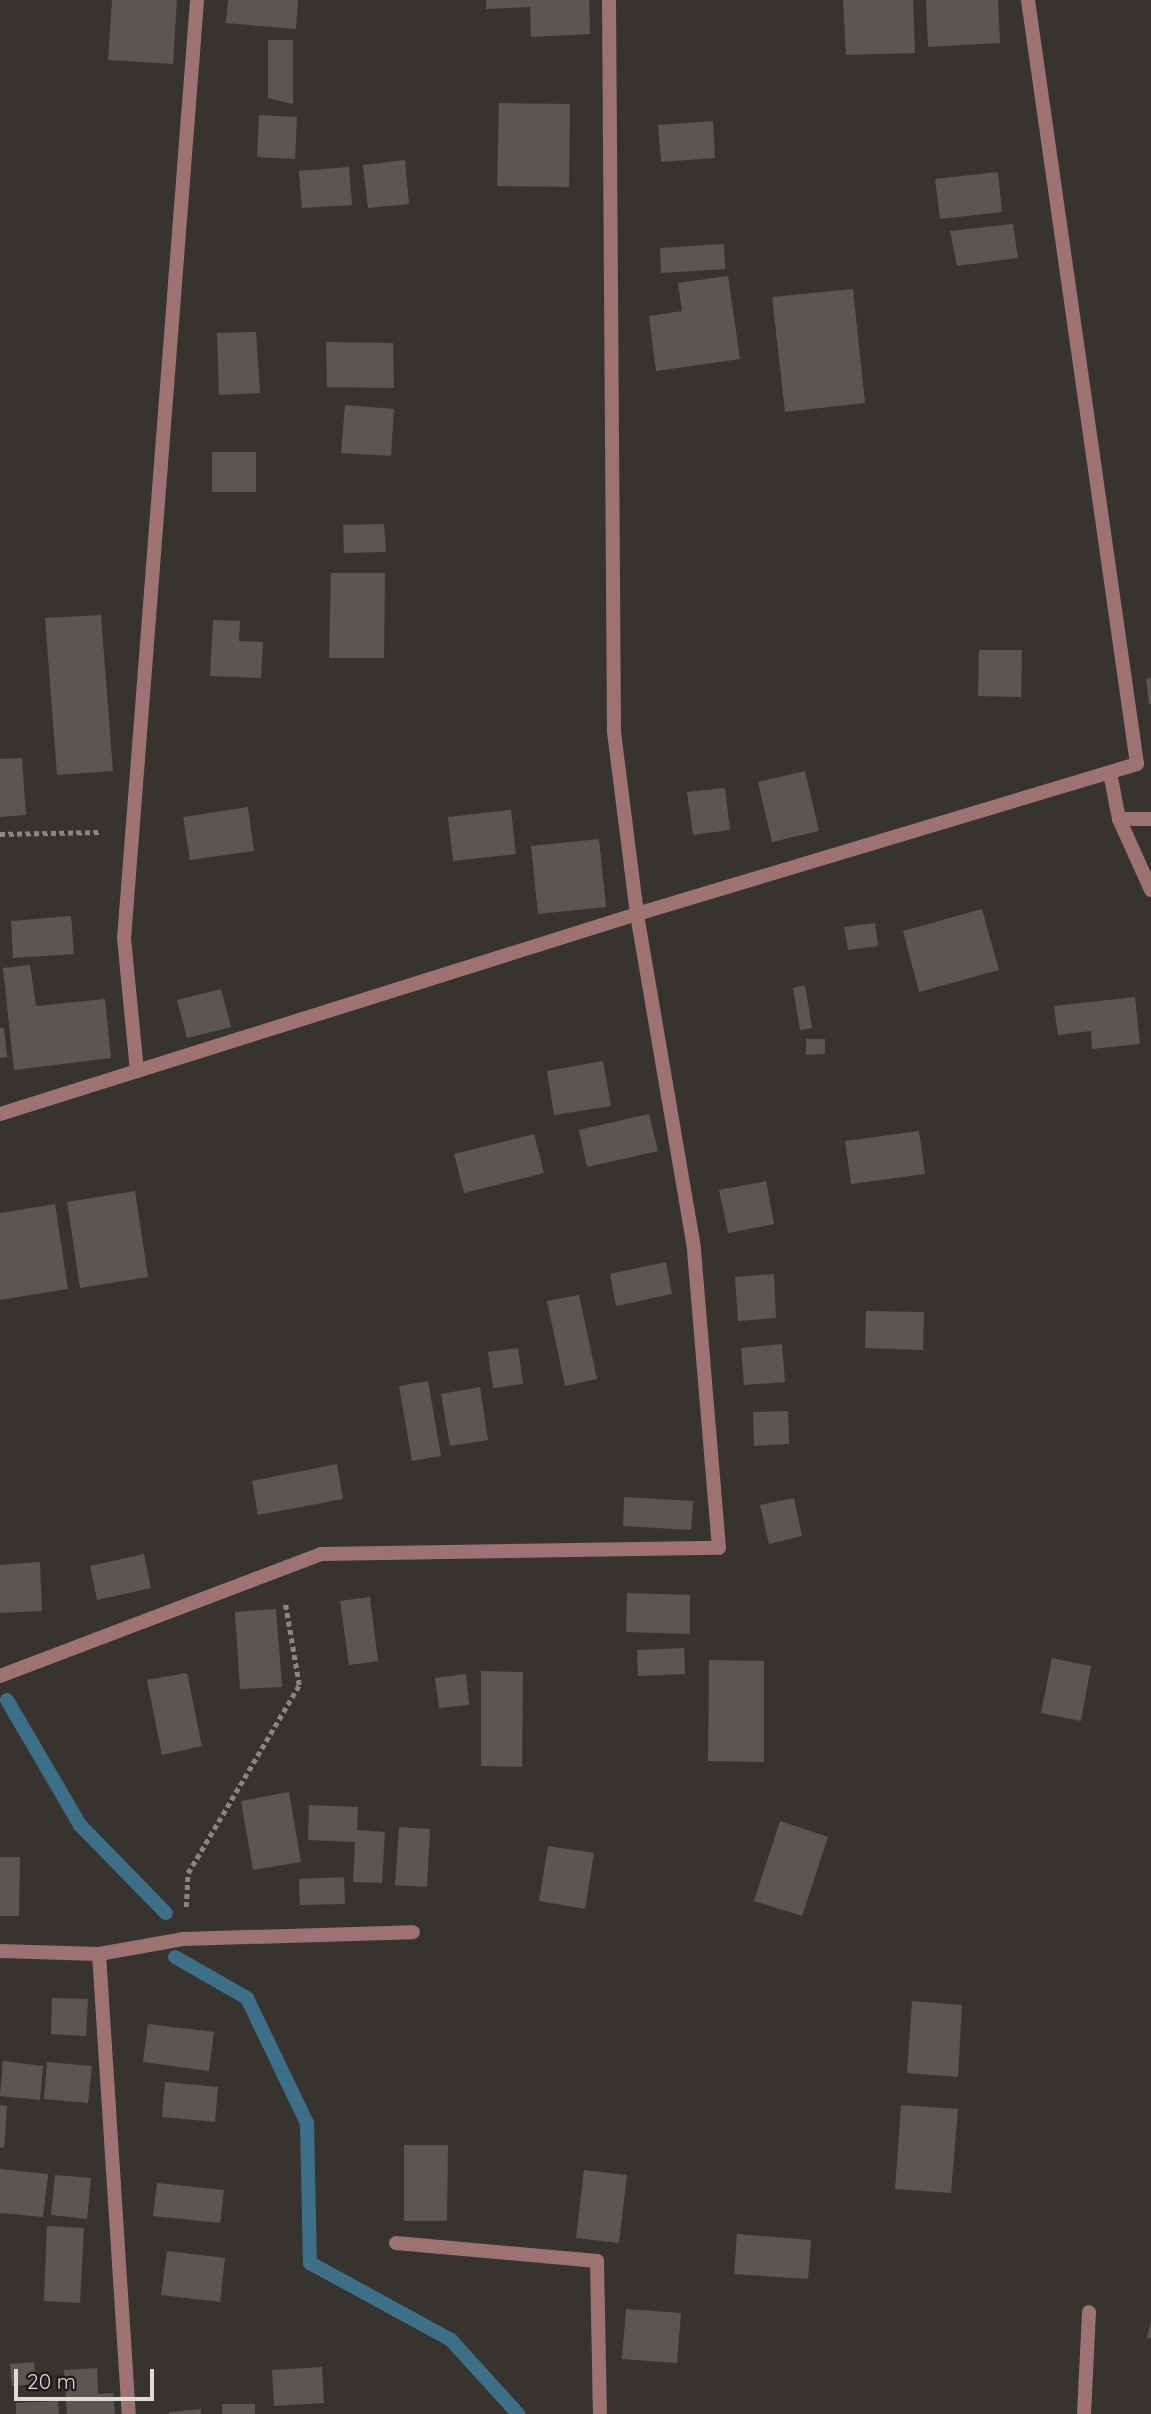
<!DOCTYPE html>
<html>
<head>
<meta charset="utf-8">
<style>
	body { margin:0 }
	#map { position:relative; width:1151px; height:2414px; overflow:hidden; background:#37342f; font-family:Quicksand,sans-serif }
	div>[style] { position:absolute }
	.stream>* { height:14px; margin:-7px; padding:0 7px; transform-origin:7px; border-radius:7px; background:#3e6f88 }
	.building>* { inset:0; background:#5a5752 }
	.path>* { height:4.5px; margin-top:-2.25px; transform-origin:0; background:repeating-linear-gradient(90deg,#898783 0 5px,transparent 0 8.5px) }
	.street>* { height:14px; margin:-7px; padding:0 7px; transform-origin:7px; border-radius:7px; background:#9e7272 }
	span { translate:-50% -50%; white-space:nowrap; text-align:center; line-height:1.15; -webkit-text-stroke:7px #1d1c1a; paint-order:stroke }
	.scale { position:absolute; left:14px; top:2369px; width:140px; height:32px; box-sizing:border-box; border:4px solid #dedcd9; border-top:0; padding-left:9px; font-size:21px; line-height:24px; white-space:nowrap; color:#dedcd9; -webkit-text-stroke:5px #1d1c1a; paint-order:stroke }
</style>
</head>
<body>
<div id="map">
	<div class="stream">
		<div style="left:7px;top:1700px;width:145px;rotate:59.7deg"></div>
		<div style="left:80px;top:1825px;width:123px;rotate:45.7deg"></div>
		<div style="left:175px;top:1957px;width:83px;rotate:29.7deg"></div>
		<div style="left:247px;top:1998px;width:139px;rotate:64.4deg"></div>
		<div style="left:307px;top:2123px;width:140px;rotate:88.8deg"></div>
		<div style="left:310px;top:2263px;width:161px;rotate:28.6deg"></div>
		<div style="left:451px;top:2340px;width:100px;rotate:47.8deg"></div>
	</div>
	<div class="building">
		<div style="clip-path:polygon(112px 0,177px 0,173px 64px,108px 60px)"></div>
		<div style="clip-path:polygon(228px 0,298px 0,296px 29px,226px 23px)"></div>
		<div style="clip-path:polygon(486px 0,589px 0,590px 34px,531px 37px,530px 7px,486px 9px)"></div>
		<div style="clip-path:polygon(843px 0,913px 0,915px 53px,846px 55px)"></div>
		<div style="clip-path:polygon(926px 0,998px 0,1000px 43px,928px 47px)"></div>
		<div style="clip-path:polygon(268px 40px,293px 40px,293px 104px,268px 98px)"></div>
		<div style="clip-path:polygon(499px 103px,570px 104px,569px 187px,497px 186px)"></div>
		<div style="clip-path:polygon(259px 115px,297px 117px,295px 159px,257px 157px)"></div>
		<div style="clip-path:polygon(713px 121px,715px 158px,661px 162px,658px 125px)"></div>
		<div style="clip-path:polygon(405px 160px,409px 204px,368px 208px,363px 165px)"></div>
		<div style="clip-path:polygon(349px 167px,352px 205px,302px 208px,299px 171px)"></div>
		<div style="clip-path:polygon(998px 172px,1002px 212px,940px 219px,935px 179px)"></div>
		<div style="clip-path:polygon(1013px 224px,1018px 258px,957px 266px,950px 231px)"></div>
		<div style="clip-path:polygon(724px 244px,725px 269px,661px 273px,660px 248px)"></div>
		<div style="clip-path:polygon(728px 276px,740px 359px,656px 371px,649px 316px,682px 311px,678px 283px)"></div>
		<div style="clip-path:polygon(853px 289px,865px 403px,785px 412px,772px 297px)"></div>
		<div style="clip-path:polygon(256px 332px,260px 393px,219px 395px,217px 333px)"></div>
		<div style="clip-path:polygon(326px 342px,393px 343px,394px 388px,327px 387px)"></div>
		<div style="clip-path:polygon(345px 405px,394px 409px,391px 456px,341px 453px)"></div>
		<div style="clip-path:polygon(212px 452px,256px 452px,256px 492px,212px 492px)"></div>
		<div style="clip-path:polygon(384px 524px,386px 552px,344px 553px,343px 525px)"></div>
		<div style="clip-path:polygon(331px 573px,385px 573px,384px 658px,329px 658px)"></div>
		<div style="clip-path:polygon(101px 615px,113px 771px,57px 775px,45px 618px)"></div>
		<div style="clip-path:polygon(213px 620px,240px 621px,239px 641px,263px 642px,261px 678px,210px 676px)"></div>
		<div style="clip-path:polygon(979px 650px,1022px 650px,1021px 697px,978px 696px)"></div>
		<div style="clip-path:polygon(1151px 678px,1151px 704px,1149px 704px,1146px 679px)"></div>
		<div style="clip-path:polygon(22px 758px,26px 815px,0 817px,0 759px)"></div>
		<div style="clip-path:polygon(805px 771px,819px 831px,772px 842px,758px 782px)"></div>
		<div style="clip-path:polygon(725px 788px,730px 830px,693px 835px,687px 792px)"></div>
		<div style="clip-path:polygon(248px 807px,254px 851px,190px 860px,183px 817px)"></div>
		<div style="clip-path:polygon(511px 810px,516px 854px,453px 861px,448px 817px)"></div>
		<div style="clip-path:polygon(599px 839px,606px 907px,538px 914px,531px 846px)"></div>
		<div style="clip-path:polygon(982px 909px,999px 970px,919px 992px,903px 931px)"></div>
		<div style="clip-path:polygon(71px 916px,74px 954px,13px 958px,11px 921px)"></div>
		<div style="clip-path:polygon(875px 923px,878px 946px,848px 950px,844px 927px)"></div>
		<div style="clip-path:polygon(30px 965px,36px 1006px,105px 999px,111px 1058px,14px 1070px,3px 968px)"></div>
		<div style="clip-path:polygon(805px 985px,812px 1028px,800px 1030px,793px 988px)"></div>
		<div style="clip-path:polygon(221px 989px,231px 1027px,187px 1038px,177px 1000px)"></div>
		<div style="clip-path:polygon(1135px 997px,1140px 1044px,1092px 1049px,1091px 1031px,1058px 1035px,1054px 1006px)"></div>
		<div style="clip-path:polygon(0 1028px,4px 1028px,7px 1057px,0 1058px)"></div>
		<div style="clip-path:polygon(806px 1039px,825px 1039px,825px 1054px,806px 1055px)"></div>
		<div style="clip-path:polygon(603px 1061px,611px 1106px,554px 1115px,547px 1071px)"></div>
		<div style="clip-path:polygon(649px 1114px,658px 1151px,587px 1167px,579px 1130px)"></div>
		<div style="clip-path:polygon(919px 1131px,925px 1174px,851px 1184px,845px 1141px)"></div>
		<div style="clip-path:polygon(534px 1134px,544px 1173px,464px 1193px,454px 1154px)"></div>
		<div style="clip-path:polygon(766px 1181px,774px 1224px,728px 1233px,719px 1190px)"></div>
		<div style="clip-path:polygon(135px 1191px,148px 1277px,80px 1288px,67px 1202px)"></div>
		<div style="clip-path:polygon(55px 1204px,68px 1289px,0 1300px,0 1213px)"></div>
		<div style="clip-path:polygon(666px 1262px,672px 1294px,616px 1306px,610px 1274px)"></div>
		<div style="clip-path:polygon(774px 1274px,776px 1318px,738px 1321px,735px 1277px)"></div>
		<div style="clip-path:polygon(579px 1295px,597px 1379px,565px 1386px,547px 1301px)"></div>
		<div style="clip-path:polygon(866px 1311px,924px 1312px,923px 1350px,865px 1348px)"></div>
		<div style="clip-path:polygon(782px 1344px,785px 1382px,744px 1385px,741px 1348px)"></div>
		<div style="clip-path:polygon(518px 1348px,523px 1384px,493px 1388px,488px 1352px)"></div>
		<div style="clip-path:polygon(428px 1381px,441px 1456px,412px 1461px,399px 1386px)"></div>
		<div style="clip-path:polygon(480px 1387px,488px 1440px,450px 1446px,441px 1394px)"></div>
		<div style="clip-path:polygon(788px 1411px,789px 1444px,754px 1446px,753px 1412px)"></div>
		<div style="clip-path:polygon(337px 1464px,343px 1499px,258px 1515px,252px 1481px)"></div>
		<div style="clip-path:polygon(624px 1497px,693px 1501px,691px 1530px,623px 1526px)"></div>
		<div style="clip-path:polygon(794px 1498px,802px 1536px,769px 1544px,760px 1505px)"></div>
		<div style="clip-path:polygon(144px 1554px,151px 1588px,97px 1600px,90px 1566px)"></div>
		<div style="clip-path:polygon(40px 1562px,42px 1611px,0 1613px,0 1565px)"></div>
		<div style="clip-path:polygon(627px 1593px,690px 1595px,690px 1634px,626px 1632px)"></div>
		<div style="clip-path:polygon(370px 1597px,378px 1661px,349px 1665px,340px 1601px)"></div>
		<div style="clip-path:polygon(276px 1609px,282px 1687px,240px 1689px,235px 1612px)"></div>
		<div style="clip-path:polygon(684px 1648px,685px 1674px,638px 1676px,637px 1650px)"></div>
		<div style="clip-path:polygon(1052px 1658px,1091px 1666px,1081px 1721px,1041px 1713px)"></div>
		<div style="clip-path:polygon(709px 1660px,764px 1661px,764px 1762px,708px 1761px)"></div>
		<div style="clip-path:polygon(481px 1671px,523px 1672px,522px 1767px,481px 1766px)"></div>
		<div style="clip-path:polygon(187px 1673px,202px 1746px,162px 1755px,147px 1680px)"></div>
		<div style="clip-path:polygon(466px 1674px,469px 1705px,439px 1708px,435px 1678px)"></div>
		<div style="clip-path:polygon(289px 1792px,301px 1862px,253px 1870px,241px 1801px)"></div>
		<div style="clip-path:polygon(309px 1805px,358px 1807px,357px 1830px,385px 1832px,382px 1883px,353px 1882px,355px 1842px,308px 1840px)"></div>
		<div style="clip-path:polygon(780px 1821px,828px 1837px,802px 1916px,754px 1901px)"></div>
		<div style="clip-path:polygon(399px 1827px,430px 1829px,427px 1887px,395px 1885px)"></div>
		<div style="clip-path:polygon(548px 1846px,594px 1853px,585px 1909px,539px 1901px)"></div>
		<div style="clip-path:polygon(0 1857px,20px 1857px,19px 1916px,0 1916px)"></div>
		<div style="clip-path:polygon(344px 1877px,345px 1904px,300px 1905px,299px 1879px)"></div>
		<div style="clip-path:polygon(52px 1998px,88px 1999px,86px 2036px,51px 2034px)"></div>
		<div style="clip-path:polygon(912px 2001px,962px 2005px,958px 2077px,907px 2073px)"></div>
		<div style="clip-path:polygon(148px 2024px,214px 2032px,209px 2071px,143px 2062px)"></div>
		<div style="clip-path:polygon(3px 2061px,43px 2066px,40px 2100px,0 2096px)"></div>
		<div style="clip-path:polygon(47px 2062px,92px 2066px,88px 2103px,44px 2099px)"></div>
		<div style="clip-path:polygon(165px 2082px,218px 2087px,215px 2122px,162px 2117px)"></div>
		<div style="clip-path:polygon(0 2105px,7px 2106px,4px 2148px,0 2147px)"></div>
		<div style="clip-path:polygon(901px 2105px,958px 2109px,951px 2193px,895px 2189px)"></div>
		<div style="clip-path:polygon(404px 2145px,448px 2145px,447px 2221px,404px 2221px)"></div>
		<div style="clip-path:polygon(0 2169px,48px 2174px,43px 2217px,0 2213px)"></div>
		<div style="clip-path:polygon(584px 2170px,627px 2175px,619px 2243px,576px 2238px)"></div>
		<div style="clip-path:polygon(55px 2175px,91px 2178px,87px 2219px,51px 2215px)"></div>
		<div style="clip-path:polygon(157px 2183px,224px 2190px,220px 2223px,153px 2216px)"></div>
		<div style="clip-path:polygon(47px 2226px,84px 2228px,80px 2303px,44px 2301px)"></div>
		<div style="clip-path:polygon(737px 2234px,811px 2240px,808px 2279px,734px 2274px)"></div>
		<div style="clip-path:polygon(167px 2251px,225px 2258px,220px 2302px,161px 2295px)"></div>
		<div style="clip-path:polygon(626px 2309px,681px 2313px,677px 2363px,622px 2359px)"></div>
		<div style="clip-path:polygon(1151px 2321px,1151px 2338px,1147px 2338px)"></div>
		<div style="clip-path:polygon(34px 2362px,36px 2384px,12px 2386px,10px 2364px)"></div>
		<div style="clip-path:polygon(322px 2367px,324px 2403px,274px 2406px,272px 2370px)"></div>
		<div style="clip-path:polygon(97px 2368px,98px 2394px,113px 2393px,115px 2414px,67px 2414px,64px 2370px)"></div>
		<div style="clip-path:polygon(58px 2401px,59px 2414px,16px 2414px,16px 2403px)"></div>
		<div style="clip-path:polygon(222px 2404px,255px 2404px,255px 2414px,222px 2414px)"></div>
		<div style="clip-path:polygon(201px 2409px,201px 2414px,169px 2414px,169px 2412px)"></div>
	</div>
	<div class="path">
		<div style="left:0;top:834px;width:100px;rotate:-1.1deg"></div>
		<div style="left:186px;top:1907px;width:34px;rotate:-87deg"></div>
		<div style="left:188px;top:1873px;width:218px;rotate:-59.4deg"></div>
		<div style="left:299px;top:1685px;width:84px;rotate:-99.6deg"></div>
	</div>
	<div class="street">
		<div style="left:1110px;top:773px;width:47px;rotate:78.9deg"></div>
		<div style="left:1119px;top:819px;width:32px"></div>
		<div style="left:1119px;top:819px;width:78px;rotate:65.7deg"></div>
		<div style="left:137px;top:1071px;width:133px;rotate:-95.6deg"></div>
		<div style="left:124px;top:939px;width:942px;rotate:-85.55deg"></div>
		<div style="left:0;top:1114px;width:668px;rotate:-17.43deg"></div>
		<div style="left:637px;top:914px;width:522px;rotate:-16.7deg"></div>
		<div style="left:1137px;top:764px;width:772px;rotate:-98.12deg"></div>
		<div style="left:0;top:1676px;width:343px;rotate:-20.8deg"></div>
		<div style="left:321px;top:1554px;width:398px;rotate:-0.9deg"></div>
		<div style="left:719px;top:1548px;width:301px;rotate:-94.8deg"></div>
		<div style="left:694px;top:1248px;width:339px;rotate:-99.7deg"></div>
		<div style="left:637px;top:914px;width:184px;rotate:-97.2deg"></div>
		<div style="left:614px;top:731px;width:731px;rotate:-90.39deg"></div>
		<div style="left:0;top:1951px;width:99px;rotate:1.7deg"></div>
		<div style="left:99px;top:1954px;width:85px;rotate:-10.1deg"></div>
		<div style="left:183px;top:1939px;width:230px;rotate:-1.7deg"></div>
		<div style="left:99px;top:1954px;width:461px;rotate:86.3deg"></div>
		<div style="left:396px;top:2243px;width:202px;rotate:5.1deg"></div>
		<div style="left:597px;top:2261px;width:153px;rotate:88.9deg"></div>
		<div style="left:1084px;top:2414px;width:102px;rotate:-87.2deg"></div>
	</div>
	<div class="scale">20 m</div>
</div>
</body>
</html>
